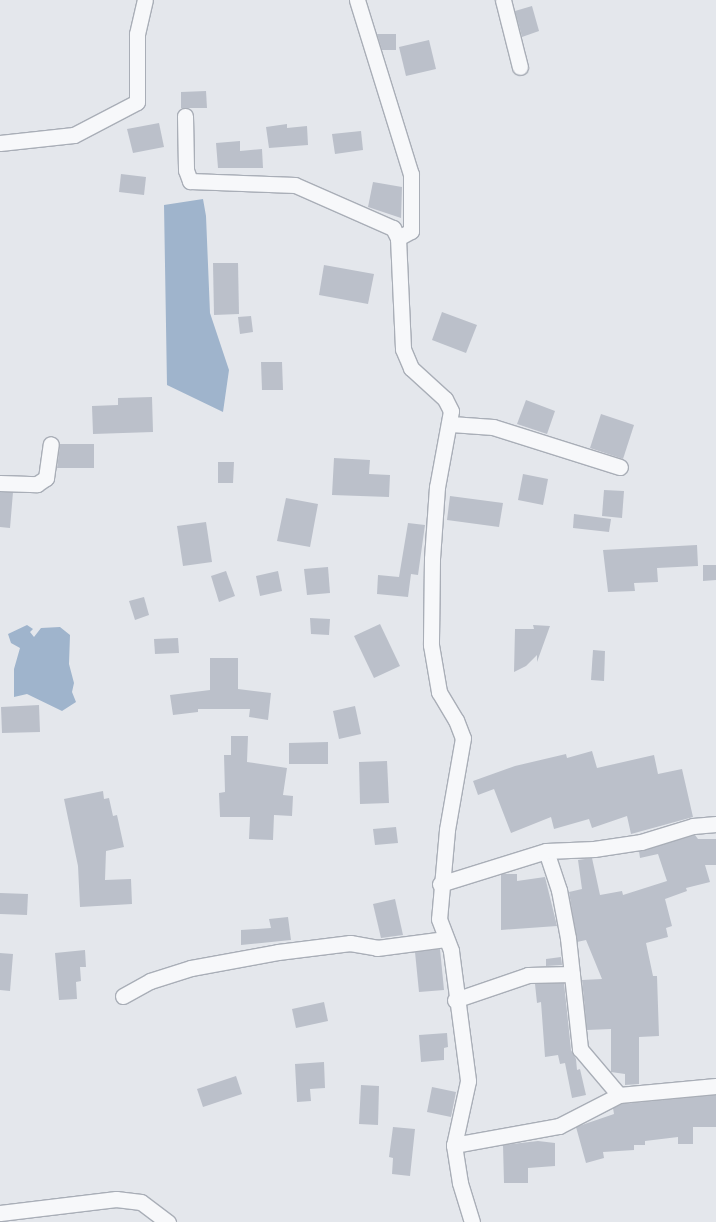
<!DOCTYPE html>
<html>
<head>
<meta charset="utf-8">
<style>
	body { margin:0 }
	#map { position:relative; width:716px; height:1222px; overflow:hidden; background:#e4e7ec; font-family:Ubuntu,sans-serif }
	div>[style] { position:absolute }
	.water>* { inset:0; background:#9fb4cc }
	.building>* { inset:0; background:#bbc0ca }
	.roads { filter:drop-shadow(1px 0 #a9aeb7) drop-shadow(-1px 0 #a9aeb7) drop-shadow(0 1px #a9aeb7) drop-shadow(0 -1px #a9aeb7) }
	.street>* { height:15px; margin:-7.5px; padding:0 7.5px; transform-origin:7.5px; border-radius:7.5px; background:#f7f8fa }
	span { translate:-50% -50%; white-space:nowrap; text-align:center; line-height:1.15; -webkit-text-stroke:3px #f4f6f9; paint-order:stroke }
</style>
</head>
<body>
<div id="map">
	<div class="water">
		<div style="clip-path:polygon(203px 199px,206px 216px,210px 313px,229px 370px,223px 412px,167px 385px,164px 205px)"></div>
		<div style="clip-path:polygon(27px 625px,33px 629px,30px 632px,34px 637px,41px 628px,60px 627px,70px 635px,69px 664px,74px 683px,72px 692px,76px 702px,62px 711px,27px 694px,14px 697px,14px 669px,20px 648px,11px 643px,8px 634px)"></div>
	</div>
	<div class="building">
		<div style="clip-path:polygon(532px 6px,539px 31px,522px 37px,515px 11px)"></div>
		<div style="clip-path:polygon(377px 34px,396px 34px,396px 50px,382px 50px)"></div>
		<div style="clip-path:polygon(429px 40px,436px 69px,406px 76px,399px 47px)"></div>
		<div style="clip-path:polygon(206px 91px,207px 108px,181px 108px,181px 92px)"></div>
		<div style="clip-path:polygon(159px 123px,164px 147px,133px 153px,127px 129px)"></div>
		<div style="clip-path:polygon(287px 124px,287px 128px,307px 126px,308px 145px,269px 148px,266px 127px)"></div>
		<div style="clip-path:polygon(361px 131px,363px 150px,335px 154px,332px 134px)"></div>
		<div style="clip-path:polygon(240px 141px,240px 151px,262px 149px,263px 168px,218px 168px,216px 143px)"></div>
		<div style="clip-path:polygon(121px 174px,146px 177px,144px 195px,119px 192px)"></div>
		<div style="clip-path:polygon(373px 182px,402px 187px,401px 218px,368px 207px)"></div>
		<div style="clip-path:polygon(213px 263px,238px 263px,239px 314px,214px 315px)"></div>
		<div style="clip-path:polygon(324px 265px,374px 274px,368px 304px,319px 295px)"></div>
		<div style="clip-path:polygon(442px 312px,477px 325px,466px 353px,432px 340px)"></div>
		<div style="clip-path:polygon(251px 316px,253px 332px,240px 334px,238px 317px)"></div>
		<div style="clip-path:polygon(261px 362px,282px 362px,283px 390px,262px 390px)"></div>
		<div style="clip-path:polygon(152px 397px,153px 432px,93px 434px,92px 406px,118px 405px,118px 398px)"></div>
		<div style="clip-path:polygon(526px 400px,555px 411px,547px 434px,517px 424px)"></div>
		<div style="clip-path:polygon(601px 414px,634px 425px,623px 459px,590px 448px)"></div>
		<div style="clip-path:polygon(60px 444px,94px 444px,94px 468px,57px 468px)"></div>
		<div style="clip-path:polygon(334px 458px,370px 460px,369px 474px,390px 475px,389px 497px,332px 495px)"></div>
		<div style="clip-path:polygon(218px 462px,234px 462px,233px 483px,218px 483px)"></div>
		<div style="clip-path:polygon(523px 474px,548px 479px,543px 505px,518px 500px)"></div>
		<div style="clip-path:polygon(604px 490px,624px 491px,622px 518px,602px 516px)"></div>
		<div style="clip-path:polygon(0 492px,13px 492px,10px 528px,0 527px)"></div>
		<div style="clip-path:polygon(450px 496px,503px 503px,499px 527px,447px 520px)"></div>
		<div style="clip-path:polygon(286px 498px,318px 504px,310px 547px,277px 541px)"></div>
		<div style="clip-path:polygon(574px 514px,611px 519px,609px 532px,573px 528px)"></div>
		<div style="clip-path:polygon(206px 522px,212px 562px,183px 566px,177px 526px)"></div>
		<div style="clip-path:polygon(408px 523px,425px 525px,418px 575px,411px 574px,408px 597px,377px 594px,378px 575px,399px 577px)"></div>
		<div style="clip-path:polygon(697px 545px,698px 566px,657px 568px,658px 582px,634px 583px,635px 591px,608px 592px,603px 550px)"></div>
		<div style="clip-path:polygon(703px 565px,716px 565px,716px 580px,703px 581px)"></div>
		<div style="clip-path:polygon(328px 567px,330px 593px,307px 595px,304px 569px)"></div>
		<div style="clip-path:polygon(226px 571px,235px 596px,219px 602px,211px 576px)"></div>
		<div style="clip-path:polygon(278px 571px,282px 591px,260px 596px,256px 576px)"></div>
		<div style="clip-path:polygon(144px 597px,149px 615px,135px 620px,129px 601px)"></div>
		<div style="clip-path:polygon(310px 618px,330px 619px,329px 635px,311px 634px)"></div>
		<div style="clip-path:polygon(380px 624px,400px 666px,374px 678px,354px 636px)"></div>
		<div style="clip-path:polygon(533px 625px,550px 626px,537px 662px,537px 655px,526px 666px,514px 672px,515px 629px,534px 629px)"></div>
		<div style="clip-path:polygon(178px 638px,179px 653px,155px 654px,154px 639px)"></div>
		<div style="clip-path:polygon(593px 650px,605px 651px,604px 681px,591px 680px)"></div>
		<div style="clip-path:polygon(210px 658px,238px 658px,238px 689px,271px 693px,268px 720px,249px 717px,250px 709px,198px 709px,198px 712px,173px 715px,170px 695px,210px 690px)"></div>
		<div style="clip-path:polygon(39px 705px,40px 732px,2px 733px,1px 707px)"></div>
		<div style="clip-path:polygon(355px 706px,361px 734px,339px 739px,333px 711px)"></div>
		<div style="clip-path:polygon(231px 736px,248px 736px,247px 762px,287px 768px,283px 795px,293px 796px,292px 816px,274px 815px,273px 840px,249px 839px,250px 817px,220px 817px,219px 793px,225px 792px,224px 755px,231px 755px)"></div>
		<div style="clip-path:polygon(328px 742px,328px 764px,289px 764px,289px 743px)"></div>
		<div style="clip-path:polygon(592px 751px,597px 768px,654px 755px,658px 774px,682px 769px,693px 817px,631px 834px,627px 816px,592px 828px,589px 819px,554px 829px,551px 817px,511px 833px,494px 789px,478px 795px,473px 781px,515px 766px,566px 754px,567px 758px)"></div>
		<div style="clip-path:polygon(387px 761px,389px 803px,360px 804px,359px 762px)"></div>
		<div style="clip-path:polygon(103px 791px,104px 799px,109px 798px,113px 816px,117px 815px,124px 847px,106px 851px,105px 880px,131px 879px,132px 904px,80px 907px,78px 866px,64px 799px)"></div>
		<div style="clip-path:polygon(396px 827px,398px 843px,375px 845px,373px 829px)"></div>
		<div style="clip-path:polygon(695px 835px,698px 839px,716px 839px,716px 865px,705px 865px,710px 882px,686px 888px,687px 891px,665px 899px,672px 926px,666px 928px,668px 937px,646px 943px,653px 976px,657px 976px,659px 1036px,639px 1037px,639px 1084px,625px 1085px,625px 1074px,611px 1072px,611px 1029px,587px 1030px,582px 980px,602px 979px,586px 940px,577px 942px,569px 892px,582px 889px,578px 860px,592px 858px,600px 895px,622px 891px,623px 895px,667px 881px,658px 854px,640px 858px,639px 851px)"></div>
		<div style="clip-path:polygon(501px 874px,517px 874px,517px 881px,545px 877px,557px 926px,501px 930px)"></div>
		<div style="clip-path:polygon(0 893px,28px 894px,27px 915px,0 914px)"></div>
		<div style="clip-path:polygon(395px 899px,403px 935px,381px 938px,373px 904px)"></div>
		<div style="clip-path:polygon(288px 917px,291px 940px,241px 945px,241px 930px,271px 928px,269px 919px)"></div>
		<div style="clip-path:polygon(440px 949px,444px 990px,419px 992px,415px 952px)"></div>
		<div style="clip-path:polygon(85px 950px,86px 967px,80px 967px,81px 981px,76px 982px,77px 999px,59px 1000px,55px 953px)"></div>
		<div style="clip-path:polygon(0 953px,13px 954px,10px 991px,0 990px)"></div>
		<div style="clip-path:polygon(561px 957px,562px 965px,546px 966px,546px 959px)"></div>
		<div style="clip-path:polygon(564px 983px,571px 1050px,576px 1059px,577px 1070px,580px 1069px,586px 1095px,572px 1098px,565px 1063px,560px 1064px,558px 1055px,545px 1057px,541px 1002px,537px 1003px,535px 984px)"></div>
		<div style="clip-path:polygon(324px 1002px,328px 1021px,296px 1028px,292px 1009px)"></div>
		<div style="clip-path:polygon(447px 1033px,448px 1047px,444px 1048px,444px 1060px,421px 1062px,419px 1035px)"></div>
		<div style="clip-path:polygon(324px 1062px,325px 1088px,310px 1089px,311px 1101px,297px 1102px,295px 1064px)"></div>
		<div style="clip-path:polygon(236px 1076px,242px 1094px,203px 1107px,197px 1089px)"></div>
		<div style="clip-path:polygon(361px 1085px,379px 1086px,378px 1125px,359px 1124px)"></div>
		<div style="clip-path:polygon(432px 1087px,456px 1092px,451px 1117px,427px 1112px)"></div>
		<div style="clip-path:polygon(716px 1095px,716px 1127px,693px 1127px,693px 1144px,678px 1144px,678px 1137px,645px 1141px,645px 1145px,634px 1145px,634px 1150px,603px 1152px,604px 1158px,586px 1163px,576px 1127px,614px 1114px,613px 1108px,622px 1104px)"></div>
		<div style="clip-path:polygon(393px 1127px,415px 1129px,410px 1176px,392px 1174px,393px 1158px,389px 1157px)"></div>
		<div style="clip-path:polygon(538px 1141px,555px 1143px,555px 1166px,528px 1168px,528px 1183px,504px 1183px,503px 1145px)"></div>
	</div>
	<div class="roads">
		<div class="street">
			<div style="left:357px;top:0;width:182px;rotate:72.8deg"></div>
			<div style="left:411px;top:174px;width:57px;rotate:90deg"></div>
			<div style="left:411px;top:231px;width:15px;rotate:152deg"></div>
			<div style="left:398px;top:238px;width:111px;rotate:87.4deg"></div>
			<div style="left:403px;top:349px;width:21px;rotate:67deg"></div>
			<div style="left:411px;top:368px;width:46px;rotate:42.4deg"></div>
			<div style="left:445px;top:399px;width:13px;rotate:63deg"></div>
			<div style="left:451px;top:411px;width:77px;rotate:100.4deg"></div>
			<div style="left:437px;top:487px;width:72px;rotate:94deg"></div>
			<div style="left:432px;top:559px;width:86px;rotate:90.7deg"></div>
			<div style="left:431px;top:645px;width:48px;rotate:80.3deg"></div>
			<div style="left:439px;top:692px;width:33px;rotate:59deg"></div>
			<div style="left:456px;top:720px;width:19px;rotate:69deg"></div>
			<div style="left:463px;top:738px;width:93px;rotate:99.9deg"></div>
			<div style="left:447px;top:830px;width:89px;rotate:95.1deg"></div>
			<div style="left:439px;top:919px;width:34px;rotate:69deg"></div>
			<div style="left:451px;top:951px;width:131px;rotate:82.5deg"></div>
			<div style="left:468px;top:1081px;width:66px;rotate:102.3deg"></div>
			<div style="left:454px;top:1145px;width:38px;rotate:81deg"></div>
			<div style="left:460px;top:1183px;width:41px;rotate:72.9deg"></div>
			<div style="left:503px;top:0;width:69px;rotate:75.8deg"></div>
			<div style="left:185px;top:116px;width:54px;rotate:88.9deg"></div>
			<div style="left:186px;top:170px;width:12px;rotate:70deg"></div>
			<div style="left:190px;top:181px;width:105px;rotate:2.2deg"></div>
			<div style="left:295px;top:185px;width:107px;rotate:23.7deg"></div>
			<div style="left:393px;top:228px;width:11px;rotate:63deg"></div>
			<div style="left:0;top:143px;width:74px;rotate:-6.2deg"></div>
			<div style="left:74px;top:135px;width:71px;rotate:-27.6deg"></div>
			<div style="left:137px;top:102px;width:68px;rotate:-90deg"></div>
			<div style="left:137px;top:34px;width:35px;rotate:-77deg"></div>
			<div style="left:451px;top:424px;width:42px;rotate:4.1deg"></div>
			<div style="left:493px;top:427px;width:133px;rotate:17.5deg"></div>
			<div style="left:0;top:483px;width:37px;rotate:2deg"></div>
			<div style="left:37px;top:484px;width:11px;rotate:-34deg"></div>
			<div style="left:46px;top:478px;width:34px;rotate:-82deg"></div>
			<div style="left:546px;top:851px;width:41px;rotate:71.6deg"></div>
			<div style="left:559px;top:890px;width:49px;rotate:79.4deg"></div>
			<div style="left:568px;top:938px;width:112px;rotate:83.8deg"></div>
			<div style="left:580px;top:1049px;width:60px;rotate:49.7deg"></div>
			<div style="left:440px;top:884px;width:111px;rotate:-17.3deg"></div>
			<div style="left:546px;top:851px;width:48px;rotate:-2.4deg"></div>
			<div style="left:594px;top:849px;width:48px;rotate:-8.5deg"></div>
			<div style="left:641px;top:842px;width:54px;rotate:-17.1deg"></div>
			<div style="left:693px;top:826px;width:23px;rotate:-5deg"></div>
			<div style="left:123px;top:996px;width:31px;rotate:-29deg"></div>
			<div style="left:150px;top:981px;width:43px;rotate:-17.6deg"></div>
			<div style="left:191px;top:968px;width:88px;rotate:-10.4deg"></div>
			<div style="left:278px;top:952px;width:73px;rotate:-7.1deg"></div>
			<div style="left:350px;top:943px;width:27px;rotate:10deg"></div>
			<div style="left:377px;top:948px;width:69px;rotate:-7.5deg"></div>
			<div style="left:455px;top:1000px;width:77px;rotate:-18.9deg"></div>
			<div style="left:528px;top:975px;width:44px;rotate:-1.3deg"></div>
			<div style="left:454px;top:1145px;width:107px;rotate:-10.3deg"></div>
			<div style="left:559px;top:1126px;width:68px;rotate:-27.3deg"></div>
			<div style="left:619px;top:1095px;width:97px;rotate:-5.3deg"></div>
			<div style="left:0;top:1213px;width:117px;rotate:-6.9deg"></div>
			<div style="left:116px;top:1199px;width:25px;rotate:7deg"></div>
			<div style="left:141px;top:1202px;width:34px;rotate:37deg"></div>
		</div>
	</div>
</div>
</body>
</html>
